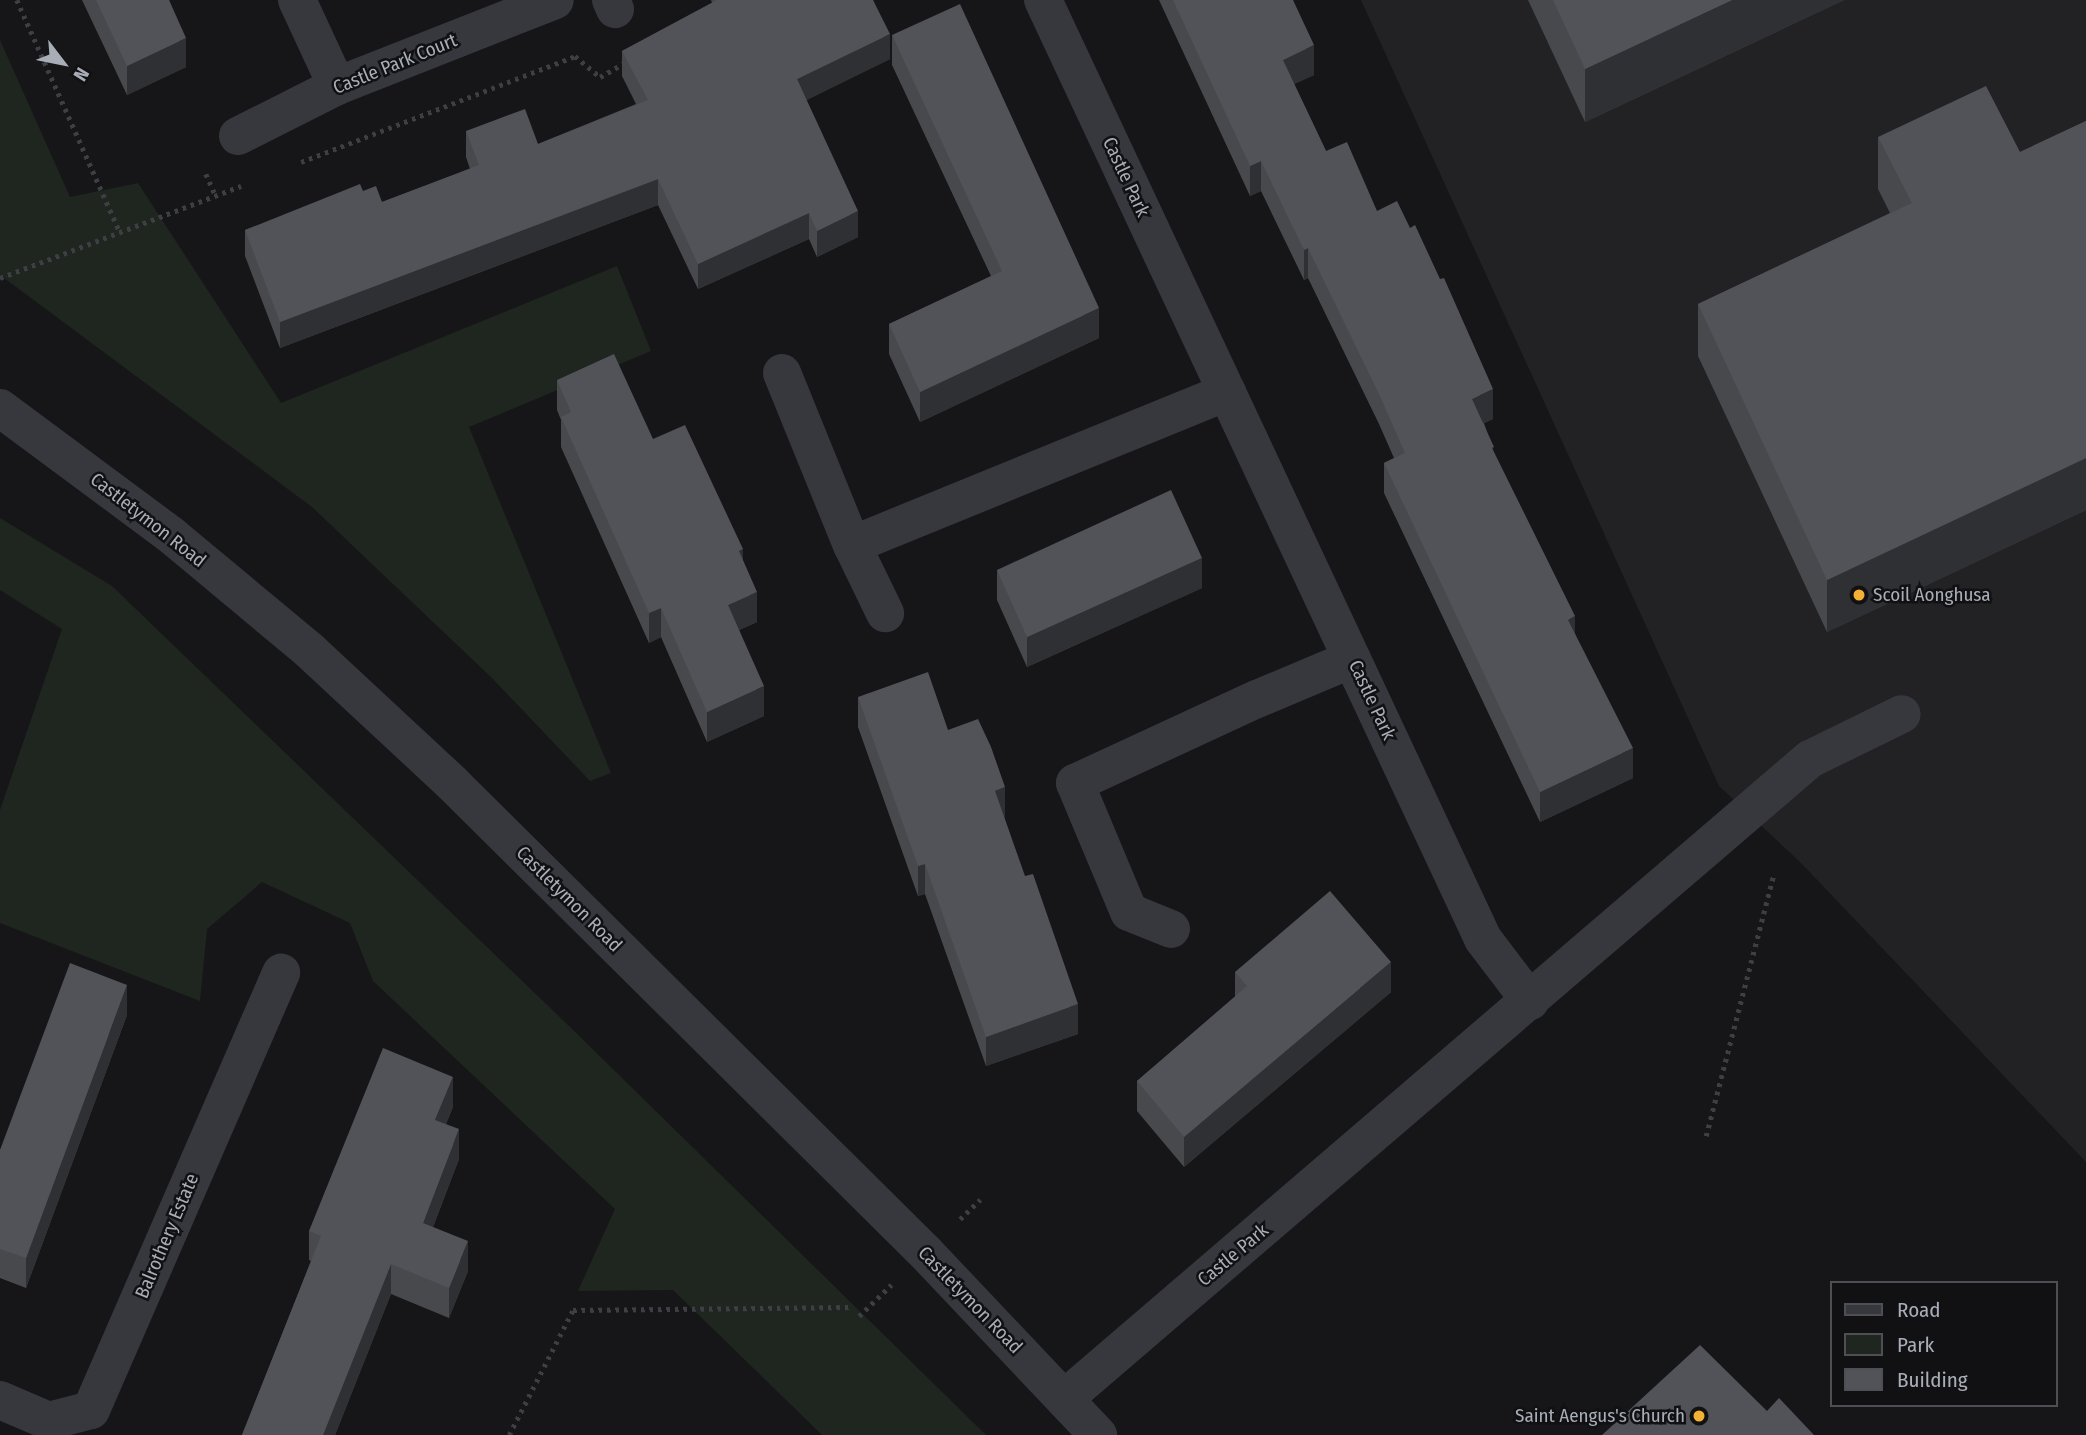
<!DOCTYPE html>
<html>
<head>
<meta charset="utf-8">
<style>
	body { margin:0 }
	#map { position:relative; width:2086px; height:1435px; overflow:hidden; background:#161618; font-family:"Fira Sans Condensed",sans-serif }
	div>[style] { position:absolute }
	.built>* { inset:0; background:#222225 }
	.green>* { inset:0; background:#1e261f }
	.path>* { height:4.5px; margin-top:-2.25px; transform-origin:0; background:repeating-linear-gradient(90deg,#3d3f44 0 3.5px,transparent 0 8.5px) }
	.minor>* { height:38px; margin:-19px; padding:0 19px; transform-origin:19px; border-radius:19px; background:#37383d }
	.wall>* { inset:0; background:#47494d }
	.shaded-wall>* { inset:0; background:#2f3033 }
	.building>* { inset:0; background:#525359 }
	.dots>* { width:19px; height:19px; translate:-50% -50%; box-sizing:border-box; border:4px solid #111113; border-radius:50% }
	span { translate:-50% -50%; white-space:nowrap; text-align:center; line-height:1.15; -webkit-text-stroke:5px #111113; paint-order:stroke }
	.street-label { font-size:19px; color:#a8adb8 }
	.poi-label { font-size:19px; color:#a8adb8 }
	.left { translate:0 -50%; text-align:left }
	.right { translate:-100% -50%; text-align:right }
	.legend { position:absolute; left:1830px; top:1281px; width:228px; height:126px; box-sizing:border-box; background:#111113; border:2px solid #4d4f55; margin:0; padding:9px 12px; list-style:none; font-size:21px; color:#a8adb8 }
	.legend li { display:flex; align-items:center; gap:14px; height:35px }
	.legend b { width:35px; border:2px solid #4d4f55 }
	.north { position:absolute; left:28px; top:28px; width:70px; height:70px; -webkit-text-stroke:5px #111113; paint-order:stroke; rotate:122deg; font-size:19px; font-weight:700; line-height:28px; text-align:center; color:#a8adb8 }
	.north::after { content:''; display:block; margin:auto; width:24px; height:32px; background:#a8adb8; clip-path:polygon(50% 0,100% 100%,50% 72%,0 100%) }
</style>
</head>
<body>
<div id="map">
	<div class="built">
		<div style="clip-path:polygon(1361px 0,2086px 0,2086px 1162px,1802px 864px,1719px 786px)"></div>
	</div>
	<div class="green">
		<div style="clip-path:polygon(0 40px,70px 197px,138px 183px,281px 403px,617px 266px,651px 351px,469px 427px,611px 773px,590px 781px,493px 679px,312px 507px,0 275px)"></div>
		<div style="clip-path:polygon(0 518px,112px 586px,569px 1026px,986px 1435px,822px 1435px,673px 1290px,578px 1291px,615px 1209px,373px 981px,350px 923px,262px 882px,207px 929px,200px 1001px,0 923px,0 810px,62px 629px,0 590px)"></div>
	</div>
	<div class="path">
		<div style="left:17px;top:0;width:254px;rotate:66.1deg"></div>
		<div style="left:301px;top:162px;width:294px;rotate:-21.1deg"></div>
		<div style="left:575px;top:56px;width:33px;rotate:40deg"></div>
		<div style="left:600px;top:77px;width:30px;rotate:-30deg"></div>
		<div style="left:206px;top:174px;width:24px;rotate:66deg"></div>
		<div style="left:0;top:278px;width:258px;rotate:-20.9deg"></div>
		<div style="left:1706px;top:1136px;width:271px;rotate:-75.5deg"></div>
		<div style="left:960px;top:1219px;width:28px;rotate:-44deg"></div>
		<div style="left:859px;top:1316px;width:45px;rotate:-44.1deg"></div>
		<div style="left:509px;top:1435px;width:140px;rotate:-62.9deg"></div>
		<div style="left:573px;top:1310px;width:277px;rotate:-0.6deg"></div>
	</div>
	<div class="minor">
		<div style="left:297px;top:0;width:95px;rotate:65.1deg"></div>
		<div style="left:611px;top:0;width:10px;rotate:66deg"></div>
		<div style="left:1043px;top:0;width:1037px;rotate:64.89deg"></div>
		<div style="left:1483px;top:939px;width:78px;rotate:52.8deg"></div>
		<div style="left:238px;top:136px;width:111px;rotate:-26.8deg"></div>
		<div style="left:337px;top:86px;width:234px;rotate:-21.5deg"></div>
		<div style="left:782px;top:373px;width:186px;rotate:67.9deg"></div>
		<div style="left:852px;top:545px;width:76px;rotate:64.1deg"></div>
		<div style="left:0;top:408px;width:213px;rotate:36.6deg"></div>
		<div style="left:171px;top:535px;width:180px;rotate:39.8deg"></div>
		<div style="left:309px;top:650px;width:195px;rotate:42.9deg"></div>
		<div style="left:452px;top:783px;width:666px;rotate:44.76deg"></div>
		<div style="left:925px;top:1252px;width:252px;rotate:46.6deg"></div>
		<div style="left:852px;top:545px;width:405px;rotate:-22.2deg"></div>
		<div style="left:1171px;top:929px;width:45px;rotate:-158deg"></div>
		<div style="left:1129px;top:912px;width:140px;rotate:-112.7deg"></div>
		<div style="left:1075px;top:783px;width:200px;rotate:-24.8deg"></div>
		<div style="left:1257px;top:699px;width:103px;rotate:-22.8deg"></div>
		<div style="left:1064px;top:1399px;width:983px;rotate:-40.63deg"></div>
		<div style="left:1810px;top:759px;width:102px;rotate:-26.1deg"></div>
		<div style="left:0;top:1400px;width:53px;rotate:23.2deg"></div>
		<div style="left:49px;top:1421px;width:43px;rotate:-14.7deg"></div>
		<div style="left:91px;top:1410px;width:477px;rotate:-66.5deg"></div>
	</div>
	<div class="wall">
		<div style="clip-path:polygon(82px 0,169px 0,186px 67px,127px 95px)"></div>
		<div style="clip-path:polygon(711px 0,873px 0,890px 59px,806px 100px,858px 237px,817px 257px,809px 239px,698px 289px,658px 205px,280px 348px,245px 256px,245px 230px,363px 191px,382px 202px,470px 169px,466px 157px,466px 131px,538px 144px,636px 104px,622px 76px,622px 51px,712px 3px)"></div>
		<div style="clip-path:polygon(1159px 0,1293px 0,1314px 75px,1294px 84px,1326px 151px,1377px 211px,1493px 419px,1484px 423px,1494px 453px,1575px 634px,1633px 778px,1540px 822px,1384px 493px,1384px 463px,1394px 458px,1379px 424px,1308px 278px,1304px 280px,1261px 191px,1250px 196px)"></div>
		<div style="clip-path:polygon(1528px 0,1844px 0,1585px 122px)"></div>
		<div style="clip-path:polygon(892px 35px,1099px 338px,920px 422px,889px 354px,889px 324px,991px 276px,892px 65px)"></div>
		<div style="clip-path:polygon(2086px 121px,2086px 510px,1827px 632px,1698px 356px,1698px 304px,1890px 213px,1878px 189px,1878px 137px,2020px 152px)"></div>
		<div style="clip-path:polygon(557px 380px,653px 439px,743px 562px,757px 622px,739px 630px,764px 716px,707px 742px,661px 637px,649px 643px,561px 447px,561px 420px,557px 410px)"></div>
		<div style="clip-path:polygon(997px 570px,1202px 588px,1027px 667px,997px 600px)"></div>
		<div style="clip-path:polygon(858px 697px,948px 730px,1005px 817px,1004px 817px,1078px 1034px,986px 1066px,925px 894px,918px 896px,858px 727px)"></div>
		<div style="clip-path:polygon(1235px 972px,1391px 992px,1184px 1167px,1137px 1111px,1137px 1081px,1235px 997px)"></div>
		<div style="clip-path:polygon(127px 1015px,26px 1288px,0 1278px,0 1150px)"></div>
		<div style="clip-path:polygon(453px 1107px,446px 1124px,459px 1159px,433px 1227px,468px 1271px,449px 1318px,391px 1294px,335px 1435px,242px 1435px,311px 1261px,309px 1260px,309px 1231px)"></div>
	</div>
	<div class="shaded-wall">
		<div style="clip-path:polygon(1732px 0,1844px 0,1585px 122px,1585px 69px)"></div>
		<div style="clip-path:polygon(890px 34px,890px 59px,797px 105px,797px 79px)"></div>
		<div style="clip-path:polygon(186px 38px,186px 67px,127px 95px,127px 66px)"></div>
		<div style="clip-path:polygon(1314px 45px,1314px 75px,1283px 89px,1283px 60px)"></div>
		<div style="clip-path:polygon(1261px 161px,1261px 191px,1250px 196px,1250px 166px)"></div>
		<div style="clip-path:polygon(658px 179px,658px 205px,280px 348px,280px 322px)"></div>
		<div style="clip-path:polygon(858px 211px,858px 237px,817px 257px,817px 231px)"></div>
		<div style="clip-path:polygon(809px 213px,809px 239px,698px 289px,698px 264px)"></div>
		<div style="clip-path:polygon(1308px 248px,1308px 278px,1304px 280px,1304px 250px)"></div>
		<div style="clip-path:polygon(1099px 308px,1099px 338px,920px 422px,920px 392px)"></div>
		<div style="clip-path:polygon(1493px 389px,1493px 419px,1472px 428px,1472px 399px)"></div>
		<div style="clip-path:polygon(2086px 458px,2086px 510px,1827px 632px,1827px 580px)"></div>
		<div style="clip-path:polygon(743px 549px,743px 579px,739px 551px)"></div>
		<div style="clip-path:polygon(1202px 558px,1202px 588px,1027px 667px,1027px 637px)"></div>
		<div style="clip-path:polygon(757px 592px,757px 622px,728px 635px,728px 605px)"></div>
		<div style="clip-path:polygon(661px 608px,661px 637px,649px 643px,649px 613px)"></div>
		<div style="clip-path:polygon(1575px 616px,1575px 646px,1568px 620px)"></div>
		<div style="clip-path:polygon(764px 686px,764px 716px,707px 742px,707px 712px)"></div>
		<div style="clip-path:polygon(1633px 748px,1633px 778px,1540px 822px,1540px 792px)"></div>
		<div style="clip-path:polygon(1005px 787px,1005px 817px,995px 821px,995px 791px)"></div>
		<div style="clip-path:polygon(925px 864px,925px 894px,918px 896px,918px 866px)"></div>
		<div style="clip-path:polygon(1391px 962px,1391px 992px,1184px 1167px,1184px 1137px)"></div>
		<div style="clip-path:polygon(127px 985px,127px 1015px,26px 1288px,26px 1258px)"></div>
		<div style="clip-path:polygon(1078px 1004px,1078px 1034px,986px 1066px,986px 1037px)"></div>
		<div style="clip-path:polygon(453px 1077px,453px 1107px,435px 1149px,435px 1120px)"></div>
		<div style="clip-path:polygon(459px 1129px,459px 1159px,423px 1253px,423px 1223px)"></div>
		<div style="clip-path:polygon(468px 1241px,468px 1271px,449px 1318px,449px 1288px)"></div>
		<div style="clip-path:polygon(391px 1264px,391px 1294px,335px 1435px,323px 1435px)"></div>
	</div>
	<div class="building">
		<div style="clip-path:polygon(96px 0,169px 0,186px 38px,127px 66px)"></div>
		<div style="clip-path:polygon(717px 0,873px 0,890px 34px,797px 79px,858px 211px,817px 231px,809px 213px,698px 264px,658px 179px,280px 322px,245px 230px,360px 184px,363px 191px,376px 186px,382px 202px,479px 165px,466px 131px,525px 109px,538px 144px,648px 100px,622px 51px)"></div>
		<div style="clip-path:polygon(1173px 0,1293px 0,1314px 45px,1283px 60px,1326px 151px,1347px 142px,1377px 211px,1397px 201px,1410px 228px,1415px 225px,1440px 279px,1444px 278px,1493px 389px,1472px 399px,1494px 447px,1492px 448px,1575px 616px,1568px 620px,1633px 748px,1540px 792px,1384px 463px,1405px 453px,1379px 394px,1308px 248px,1304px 250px,1261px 161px,1250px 166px)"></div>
		<div style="clip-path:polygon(1553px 0,1732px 0,1585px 69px)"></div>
		<div style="clip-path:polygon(960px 4px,1099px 308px,920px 392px,889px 324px,1002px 271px,892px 35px)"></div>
		<div style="clip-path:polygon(1986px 86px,2020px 152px,2086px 121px,2086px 458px,1827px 580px,1698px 304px,1912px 203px,1878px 137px)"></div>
		<div style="clip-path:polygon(614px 354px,653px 439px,685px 425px,743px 549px,739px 551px,757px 592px,728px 605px,764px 686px,707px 712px,661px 608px,649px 613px,561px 417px,571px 412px,557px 380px)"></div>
		<div style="clip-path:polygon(1171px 490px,1202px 558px,1027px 637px,997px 570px)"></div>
		<div style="clip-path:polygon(928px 672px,948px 730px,978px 719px,991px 747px,1005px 787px,995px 791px,1025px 876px,1033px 874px,1078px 1004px,986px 1037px,925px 864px,918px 866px,858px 697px)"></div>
		<div style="clip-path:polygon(1330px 891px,1391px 962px,1184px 1137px,1137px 1081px,1247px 986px,1235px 972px)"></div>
		<div style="clip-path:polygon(70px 963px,127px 985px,26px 1258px,0 1249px,0 1150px)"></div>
		<div style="clip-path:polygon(383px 1048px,453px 1077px,435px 1120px,459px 1129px,423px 1223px,468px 1241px,449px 1288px,391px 1264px,323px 1435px,242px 1435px,321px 1236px,309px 1231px)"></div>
		<div style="clip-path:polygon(1700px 1345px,1767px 1411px,1779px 1398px,1814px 1435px,1602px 1435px)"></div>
	</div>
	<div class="dots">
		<div style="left:1859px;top:595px;background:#f2b134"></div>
		<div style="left:1699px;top:1416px;background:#f2b134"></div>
	</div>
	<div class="street-label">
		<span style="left:395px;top:64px;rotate:-22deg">Castle Park Court</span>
		<span style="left:1126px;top:177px;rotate:65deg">Castle Park</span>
		<span style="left:148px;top:520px;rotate:38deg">Castletymon Road</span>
		<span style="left:1372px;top:700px;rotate:65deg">Castle Park</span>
		<span style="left:569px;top:899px;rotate:45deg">Castletymon Road</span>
		<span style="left:167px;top:1236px;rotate:-67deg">Balrothery Estate</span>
		<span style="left:1233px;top:1255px;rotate:-40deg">Castle Park</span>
		<span style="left:970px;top:1300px;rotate:46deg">Castletymon Road</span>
	</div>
	<div class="poi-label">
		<span class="left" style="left:1873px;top:595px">Scoil Aonghusa</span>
		<span class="right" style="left:1685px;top:1416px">Saint Aengus's Church</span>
	</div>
	<ul class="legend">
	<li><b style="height:9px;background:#37383d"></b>Road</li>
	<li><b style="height:19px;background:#1e261f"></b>Park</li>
	<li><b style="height:19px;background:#525359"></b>Building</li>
	</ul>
	<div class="north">N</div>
</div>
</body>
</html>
